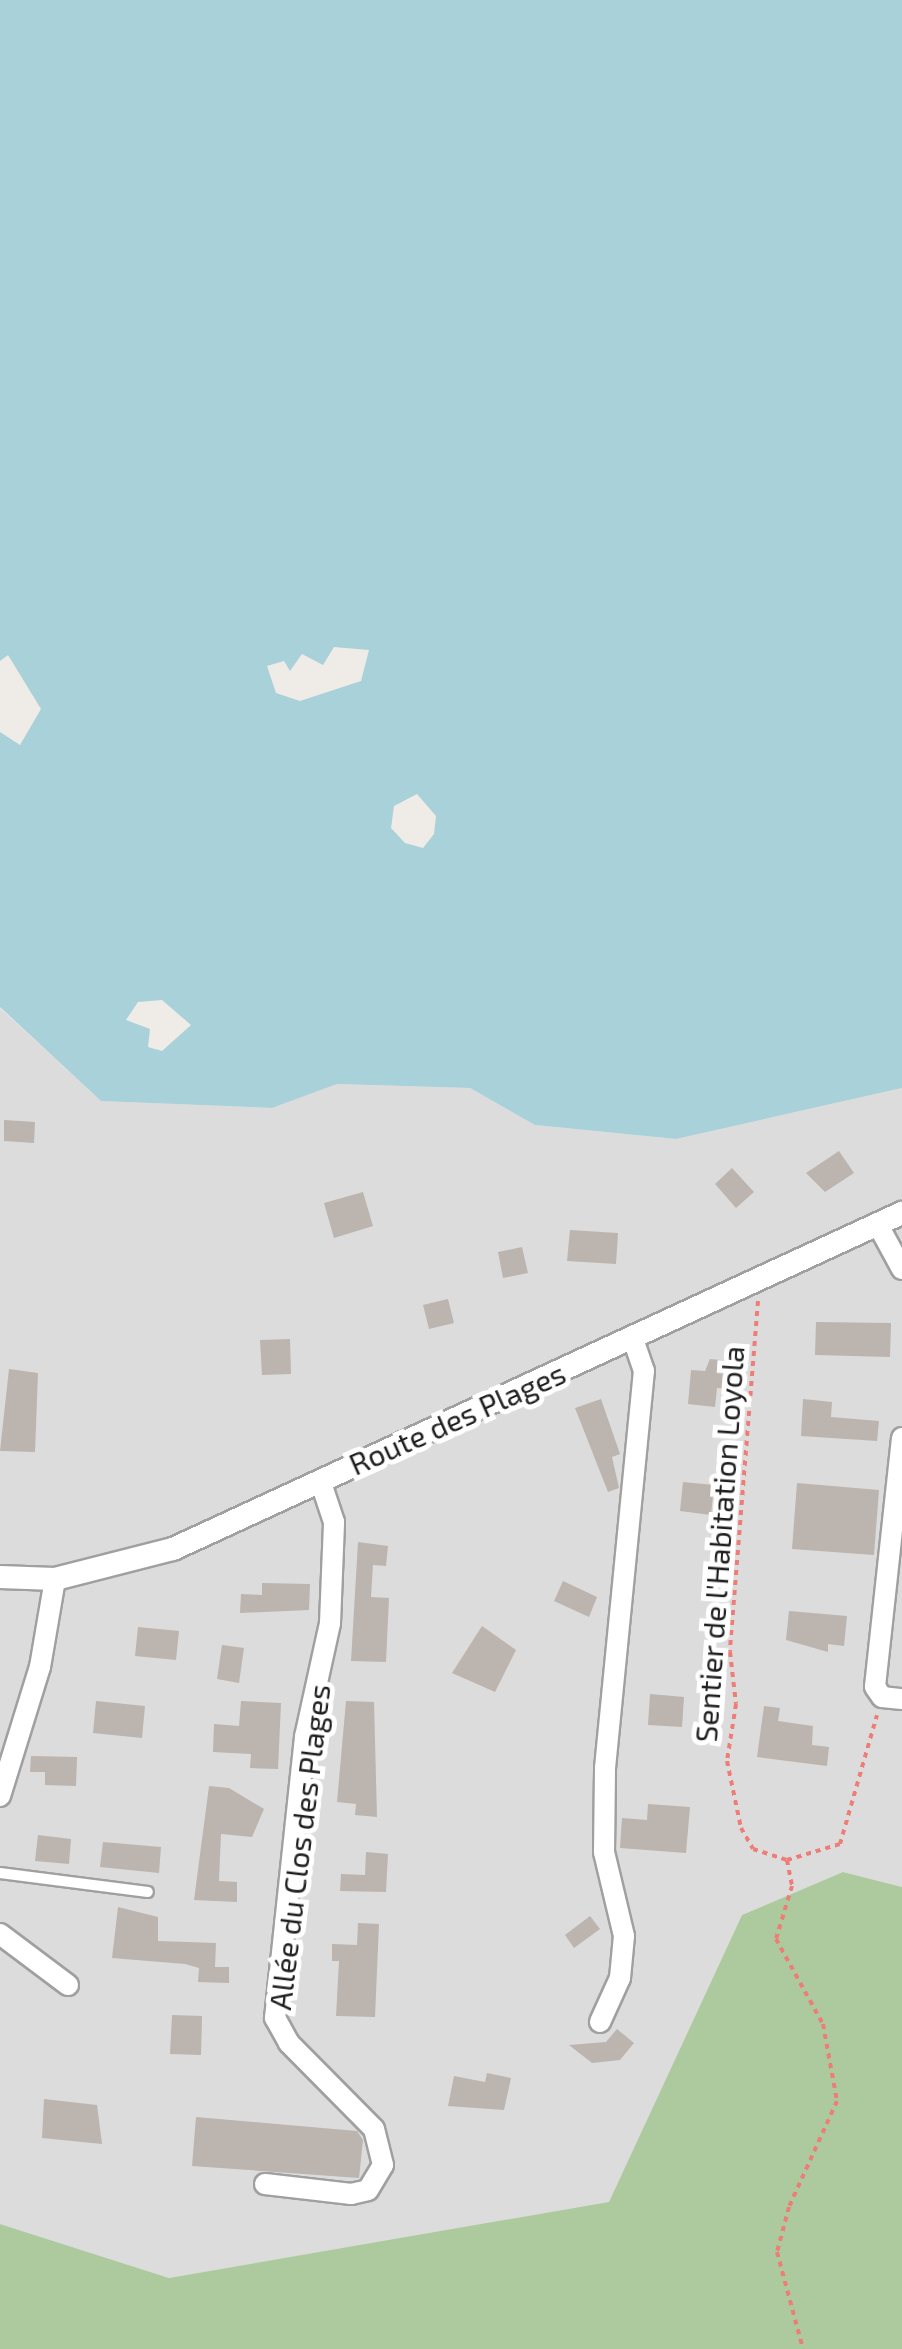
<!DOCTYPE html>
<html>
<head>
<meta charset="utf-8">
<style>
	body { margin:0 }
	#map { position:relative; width:902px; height:2349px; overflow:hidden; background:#efebe6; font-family:"Exo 2",sans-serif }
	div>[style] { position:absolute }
	.residential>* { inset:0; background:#dddcdc }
	.forest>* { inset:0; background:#adca9e }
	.water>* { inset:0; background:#a9d1d9 }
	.building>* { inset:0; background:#bcb4af }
	.path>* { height:4px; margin-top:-2px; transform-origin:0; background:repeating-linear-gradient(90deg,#ee7c77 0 5px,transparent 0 10px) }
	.roads { filter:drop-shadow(2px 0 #a0a0a0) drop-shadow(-2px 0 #a0a0a0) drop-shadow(0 2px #a0a0a0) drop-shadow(0 -2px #a0a0a0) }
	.service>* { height:10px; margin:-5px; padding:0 5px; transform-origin:5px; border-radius:5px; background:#fff }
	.minor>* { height:20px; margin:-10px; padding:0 10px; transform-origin:10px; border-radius:10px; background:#fff }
	.tertiary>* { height:22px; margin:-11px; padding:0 11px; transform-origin:11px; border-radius:11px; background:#fff }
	span { translate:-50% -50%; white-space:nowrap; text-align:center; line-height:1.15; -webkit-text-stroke:10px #fff; paint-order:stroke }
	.street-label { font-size:30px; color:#1f1f1f }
</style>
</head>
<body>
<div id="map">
	<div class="residential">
		<div style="clip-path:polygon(0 1008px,101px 1101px,272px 1108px,337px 1084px,470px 1088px,535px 1125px,676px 1139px,902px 1088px,902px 1887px,843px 1872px,742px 1915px,609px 2203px,169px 2278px,0 2224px)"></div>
	</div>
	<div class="forest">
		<div style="clip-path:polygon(843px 1872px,902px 1887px,902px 2349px,0 2349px,0 2224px,169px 2278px,609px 2202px,742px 1915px)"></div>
	</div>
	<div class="water">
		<div style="clip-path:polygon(evenodd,0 0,902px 0,902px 1088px,676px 1139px,535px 1125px,470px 1088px,337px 1084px,272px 1108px,101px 1101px,0 1007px,0 732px,20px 745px,41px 709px,8px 655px,0 661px,0 0,334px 647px,369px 650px,361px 681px,300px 701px,276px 693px,267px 666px,284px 661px,290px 671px,302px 654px,323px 665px,334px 647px,0 0,417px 794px,436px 816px,434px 834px,423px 848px,405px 843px,391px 828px,394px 806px,417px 794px,0 0,162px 1000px,191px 1025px,162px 1051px,148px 1047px,150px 1029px,126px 1020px,138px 1002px,162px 1000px)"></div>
	</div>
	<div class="building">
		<div style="clip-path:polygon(4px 1120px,35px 1122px,34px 1143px,4px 1141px)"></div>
		<div style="clip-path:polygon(839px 1151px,854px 1173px,825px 1192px,806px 1173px)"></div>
		<div style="clip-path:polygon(732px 1168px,754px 1192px,736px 1208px,715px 1184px)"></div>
		<div style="clip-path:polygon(363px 1192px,373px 1226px,334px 1238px,324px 1203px)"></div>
		<div style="clip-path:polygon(570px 1230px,618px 1233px,616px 1264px,567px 1261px)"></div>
		<div style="clip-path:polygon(522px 1247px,528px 1273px,503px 1278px,498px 1252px)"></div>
		<div style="clip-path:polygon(448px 1299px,454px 1323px,429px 1329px,423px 1305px)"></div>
		<div style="clip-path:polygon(816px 1322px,891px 1323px,890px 1357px,815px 1355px)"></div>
		<div style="clip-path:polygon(290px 1339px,291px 1374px,262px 1375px,260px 1340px)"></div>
		<div style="clip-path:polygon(710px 1359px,730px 1361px,727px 1389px,717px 1388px,715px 1407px,688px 1404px,691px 1370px,705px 1371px)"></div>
		<div style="clip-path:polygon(9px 1369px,38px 1373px,35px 1452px,0 1451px)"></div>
		<div style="clip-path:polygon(601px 1399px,620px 1454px,612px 1457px,619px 1488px,608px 1492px,575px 1408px)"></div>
		<div style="clip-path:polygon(803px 1399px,832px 1402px,831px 1417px,879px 1421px,877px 1441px,801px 1436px)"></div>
		<div style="clip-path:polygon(683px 1482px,714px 1485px,711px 1515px,680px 1511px)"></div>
		<div style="clip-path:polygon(797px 1483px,879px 1490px,874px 1555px,792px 1549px)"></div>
		<div style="clip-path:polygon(358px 1542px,388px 1546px,386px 1566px,373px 1565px,371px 1597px,389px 1598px,386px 1662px,351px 1661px)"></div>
		<div style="clip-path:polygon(563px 1581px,597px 1597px,589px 1617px,554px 1601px)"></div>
		<div style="clip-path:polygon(262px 1583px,310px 1584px,309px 1610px,240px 1613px,241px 1594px,262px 1595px)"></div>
		<div style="clip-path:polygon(789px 1611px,847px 1616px,844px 1646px,828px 1644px,828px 1652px,786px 1640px)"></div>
		<div style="clip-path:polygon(482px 1626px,516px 1650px,495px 1692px,452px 1673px)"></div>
		<div style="clip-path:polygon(138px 1627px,179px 1631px,176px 1660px,135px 1656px)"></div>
		<div style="clip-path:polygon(222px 1645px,244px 1648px,239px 1683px,217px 1679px)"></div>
		<div style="clip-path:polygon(650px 1694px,684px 1697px,682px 1727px,648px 1725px)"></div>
		<div style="clip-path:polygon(96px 1701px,145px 1706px,142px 1738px,93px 1733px)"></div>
		<div style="clip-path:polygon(241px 1701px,281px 1703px,278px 1769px,250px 1768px,251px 1754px,213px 1752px,214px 1724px,239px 1726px)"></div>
		<div style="clip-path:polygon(346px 1701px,374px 1702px,377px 1817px,355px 1815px,356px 1804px,337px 1802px)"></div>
		<div style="clip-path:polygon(764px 1706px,780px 1708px,778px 1721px,813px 1726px,812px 1745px,829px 1747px,827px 1766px,757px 1757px)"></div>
		<div style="clip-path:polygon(31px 1756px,77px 1757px,76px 1786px,45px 1785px,45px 1772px,30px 1772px)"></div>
		<div style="clip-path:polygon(209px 1786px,229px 1788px,264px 1809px,252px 1837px,221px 1834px,219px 1881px,237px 1882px,237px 1902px,194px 1900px)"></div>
		<div style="clip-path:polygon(648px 1804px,690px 1807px,686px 1853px,620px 1848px,622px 1818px,647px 1820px)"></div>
		<div style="clip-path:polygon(38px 1835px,71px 1839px,69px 1864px,35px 1861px)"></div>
		<div style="clip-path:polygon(103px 1842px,161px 1847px,159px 1873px,100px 1867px)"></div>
		<div style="clip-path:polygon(366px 1852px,388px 1854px,386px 1892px,340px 1891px,341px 1874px,365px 1875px)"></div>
		<div style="clip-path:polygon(118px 1907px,158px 1917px,158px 1941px,216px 1943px,215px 1967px,229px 1967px,229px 1983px,198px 1982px,199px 1968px,185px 1964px,112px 1958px)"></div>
		<div style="clip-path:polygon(590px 1916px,600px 1929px,574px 1948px,565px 1935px)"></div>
		<div style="clip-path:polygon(358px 1923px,379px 1924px,375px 2017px,336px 2016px,339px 1961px,332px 1961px,332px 1944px,357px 1945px)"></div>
		<div style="clip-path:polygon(172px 2015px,202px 2016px,201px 2055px,170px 2054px)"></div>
		<div style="clip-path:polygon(617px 2029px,634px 2043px,620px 2060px,592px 2063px,569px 2045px,606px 2042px)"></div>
		<div style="clip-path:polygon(487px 2073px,511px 2078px,504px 2110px,448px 2106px,454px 2076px,485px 2082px)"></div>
		<div style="clip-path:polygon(44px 2099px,97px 2105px,102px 2144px,42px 2138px)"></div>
		<div style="clip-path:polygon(196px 2117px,357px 2131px,363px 2140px,359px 2178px,192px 2166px)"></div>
	</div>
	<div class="path">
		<div style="left:758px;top:1301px;width:352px;rotate:94.6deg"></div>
		<div style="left:730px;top:1652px;width:52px;rotate:83.4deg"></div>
		<div style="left:736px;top:1704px;width:58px;rotate:99deg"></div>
		<div style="left:727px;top:1761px;width:68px;rotate:78.2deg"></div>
		<div style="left:741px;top:1828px;width:24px;rotate:60deg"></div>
		<div style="left:753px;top:1849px;width:36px;rotate:18deg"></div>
		<div style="left:787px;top:1860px;width:26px;rotate:79deg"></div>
		<div style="left:792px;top:1886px;width:55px;rotate:106.8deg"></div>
		<div style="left:776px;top:1939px;width:97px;rotate:61.1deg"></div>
		<div style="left:823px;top:2024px;width:78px;rotate:79.7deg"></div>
		<div style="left:837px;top:2101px;width:116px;rotate:114.4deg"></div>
		<div style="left:789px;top:2207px;width:47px;rotate:104.9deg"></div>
		<div style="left:777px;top:2252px;width:100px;rotate:75deg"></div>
		<div style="left:787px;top:1860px;width:55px;rotate:-16.8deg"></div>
		<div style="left:840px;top:1844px;width:134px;rotate:-74deg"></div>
	</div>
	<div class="roads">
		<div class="service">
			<div style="left:0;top:1873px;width:149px;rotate:7.3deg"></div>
		</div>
		<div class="minor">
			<div style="left:878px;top:1225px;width:50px;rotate:61.4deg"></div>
			<div style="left:902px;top:1438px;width:250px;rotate:96.2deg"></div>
			<div style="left:875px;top:1687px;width:12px;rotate:55deg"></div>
			<div style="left:882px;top:1697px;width:20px;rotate:6deg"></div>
			<div style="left:0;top:1796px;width:135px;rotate:-72.8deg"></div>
			<div style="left:40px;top:1667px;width:89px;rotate:-80.3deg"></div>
			<div style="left:0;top:1934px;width:85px;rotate:36.9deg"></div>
			<div style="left:600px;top:2022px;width:48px;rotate:-65.6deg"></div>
			<div style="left:620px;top:1978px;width:42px;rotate:-84.6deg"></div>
			<div style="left:624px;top:1936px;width:86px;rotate:-103.4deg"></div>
			<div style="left:604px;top:1852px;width:84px;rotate:-89.3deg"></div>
			<div style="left:605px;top:1768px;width:399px;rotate:-84.4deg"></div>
			<div style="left:644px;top:1371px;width:34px;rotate:-109deg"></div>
			<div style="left:265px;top:2184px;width:87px;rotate:6.6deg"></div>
			<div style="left:351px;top:2194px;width:17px;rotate:-13deg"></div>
			<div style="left:368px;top:2190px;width:29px;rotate:-59deg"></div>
			<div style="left:383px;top:2165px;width:37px;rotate:-104deg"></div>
			<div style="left:374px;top:2129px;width:121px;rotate:-134.7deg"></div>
			<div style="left:289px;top:2043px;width:29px;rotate:-119deg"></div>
			<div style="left:275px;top:2018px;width:283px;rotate:-83.9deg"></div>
			<div style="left:305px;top:1737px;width:117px;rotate:-77.6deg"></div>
			<div style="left:330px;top:1623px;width:101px;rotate:-87.7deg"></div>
			<div style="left:334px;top:1522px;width:44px;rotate:-108.4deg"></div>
		</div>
		<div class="tertiary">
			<div style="left:0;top:1577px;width:55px;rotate:2.1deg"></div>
			<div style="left:55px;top:1579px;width:122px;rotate:-14.3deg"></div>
			<div style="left:173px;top:1549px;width:803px;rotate:-24.75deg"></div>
		</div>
	</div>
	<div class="street-label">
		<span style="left:457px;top:1418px;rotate:-24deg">Route des Plages</span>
		<span style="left:719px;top:1544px;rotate:-86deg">Sentier de l'Habitation Loyola</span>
		<span style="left:299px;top:1847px;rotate:-83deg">Allée du Clos des Plages</span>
	</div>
</div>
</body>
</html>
